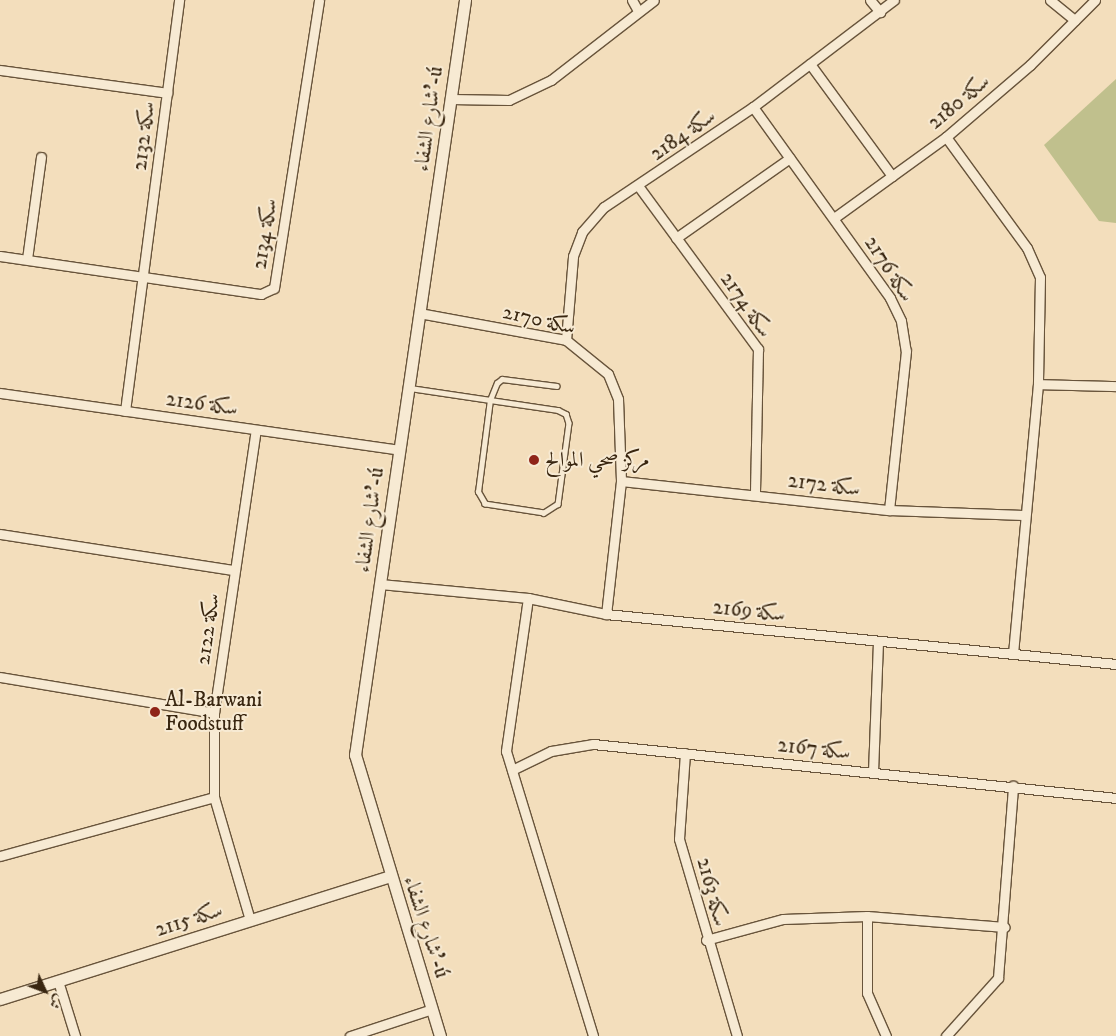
<!DOCTYPE html>
<html>
<head>
<meta charset="utf-8">
<style>
	body { margin:0 }
	#map { position:relative; width:1116px; height:1036px; overflow:hidden; background:#f3debc; font-family:"IM FELL DW Pica",Amiri,serif }
	div>[style] { position:absolute }
	.green>* { inset:0; background:#c0c08d }
	.roads { filter:drop-shadow(1px 0 #68543b) drop-shadow(-1px 0 #68543b) drop-shadow(0 1px #68543b) drop-shadow(0 -1px #68543b) }
	.service>* { height:4.5px; margin:-2.25px; padding:0 2.25px; transform-origin:2.25px; border-radius:2.25px; background:#f7ead3 }
	.minor>* { height:9px; margin:-4.5px; padding:0 4.5px; transform-origin:4.5px; border-radius:4.5px; background:#f7ead3 }
	.tertiary>* { height:11px; margin:-5.5px; padding:0 5.5px; transform-origin:5.5px; border-radius:5.5px; background:#f7ead3 }
	.dots>* { width:14px; height:14px; translate:-50% -50%; box-sizing:border-box; border:2px solid #f7ead3; border-radius:50% }
	span { translate:-50% -50%; white-space:nowrap; text-align:center; line-height:1.15; -webkit-text-stroke:4px #f7ead3; paint-order:stroke }
	.street-label { font-size:21px; color:#392610 }
	.poi-label { font-size:21px; color:#392610 }
	.left { translate:0 -50%; text-align:left }
	.north { position:absolute; left:20px; top:966px; width:50px; height:50px; -webkit-text-stroke:4px #f7ead3; paint-order:stroke; rotate:133deg; font-size:14px; font-weight:700; line-height:20px; text-align:center; color:#392610 }
	.north::after { content:''; display:block; margin:auto; width:18px; height:22px; background:#392610; clip-path:polygon(50% 0,100% 100%,50% 72%,0 100%) }
</style>
</head>
<body>
<div id="map">
	<div class="green">
		<div style="clip-path:polygon(1116px 79px,1116px 223px,1099px 221px,1044px 145px)"></div>
	</div>
	<div class="roads">
		<div class="service">
			<div style="left:410px;top:388px;width:81px;rotate:8.5deg"></div>
			<div style="left:490px;top:400px;width:69px;rotate:8.4deg"></div>
			<div style="left:558px;top:410px;width:9px;rotate:27deg"></div>
			<div style="left:566px;top:414px;width:9px;rotate:72deg"></div>
			<div style="left:569px;top:423px;width:82px;rotate:97.7deg"></div>
			<div style="left:558px;top:504px;width:17px;rotate:147deg"></div>
			<div style="left:544px;top:513px;width:60px;rotate:-171.3deg"></div>
			<div style="left:485px;top:504px;width:14px;rotate:-120deg"></div>
			<div style="left:478px;top:492px;width:93px;rotate:-82.6deg"></div>
			<div style="left:490px;top:400px;width:18px;rotate:-68deg"></div>
			<div style="left:497px;top:383px;width:6px;rotate:-39deg"></div>
			<div style="left:502px;top:379px;width:55px;rotate:7.3deg"></div>
		</div>
		<div class="minor">
			<div style="left:632px;top:0;width:13px;rotate:61deg"></div>
			<div style="left:870px;top:0;width:16px;rotate:50deg"></div>
			<div style="left:1050px;top:0;width:32px;rotate:39deg"></div>
			<div style="left:810px;top:64px;width:139px;rotate:53.8deg"></div>
			<div style="left:0;top:70px;width:169px;rotate:7.8deg"></div>
			<div style="left:451px;top:99px;width:58px;rotate:1deg"></div>
			<div style="left:509px;top:100px;width:47px;rotate:-25.5deg"></div>
			<div style="left:551px;top:80px;width:130px;rotate:-37.8deg"></div>
			<div style="left:753px;top:107px;width:235px;rotate:54.3deg"></div>
			<div style="left:890px;top:298px;width:25px;rotate:64deg"></div>
			<div style="left:901px;top:321px;width:30px;rotate:81deg"></div>
			<div style="left:906px;top:351px;width:160px;rotate:96.1deg"></div>
			<div style="left:946px;top:137px;width:137px;rotate:53.9deg"></div>
			<div style="left:1027px;top:248px;width:32px;rotate:66deg"></div>
			<div style="left:1040px;top:277px;width:107px;rotate:91.1deg"></div>
			<div style="left:1038px;top:384px;width:270px;rotate:95.3deg"></div>
			<div style="left:639px;top:187px;width:201px;rotate:53.7deg"></div>
			<div style="left:758px;top:349px;width:146px;rotate:91.2deg"></div>
			<div style="left:834px;top:218px;width:138px;rotate:-35.9deg"></div>
			<div style="left:946px;top:137px;width:111px;rotate:-40.6deg"></div>
			<div style="left:1030px;top:65px;width:92px;rotate:-45deg"></div>
			<div style="left:676px;top:238px;width:139px;rotate:-35.1deg"></div>
			<div style="left:0;top:256px;width:264px;rotate:8.3deg"></div>
			<div style="left:261px;top:294px;width:14px;rotate:-25deg"></div>
			<div style="left:274px;top:288px;width:291px;rotate:-81.1deg"></div>
			<div style="left:27px;top:259px;width:103px;rotate:-82.2deg"></div>
			<div style="left:419px;top:313px;width:149px;rotate:10.4deg"></div>
			<div style="left:566px;top:340px;width:54px;rotate:39deg"></div>
			<div style="left:608px;top:374px;width:27px;rotate:68deg"></div>
			<div style="left:618px;top:399px;width:82px;rotate:87.9deg"></div>
			<div style="left:621px;top:481px;width:134px;rotate:96.4deg"></div>
			<div style="left:566px;top:340px;width:84px;rotate:-85.2deg"></div>
			<div style="left:573px;top:256px;width:26px;rotate:-69deg"></div>
			<div style="left:582px;top:232px;width:33px;rotate:-49deg"></div>
			<div style="left:604px;top:207px;width:179px;rotate:-33.9deg"></div>
			<div style="left:753px;top:107px;width:177px;rotate:-37.2deg"></div>
			<div style="left:1038px;top:384px;width:78px;rotate:1.5deg"></div>
			<div style="left:0;top:393px;width:403px;rotate:8.1deg"></div>
			<div style="left:125px;top:411px;width:415px;rotate:-82.5deg"></div>
			<div style="left:621px;top:481px;width:270px;rotate:6.2deg"></div>
			<div style="left:889px;top:510px;width:134px;rotate:2.1deg"></div>
			<div style="left:0;top:534px;width:236px;rotate:8.8deg"></div>
			<div style="left:380px;top:584px;width:149px;rotate:5.4deg"></div>
			<div style="left:528px;top:598px;width:80px;rotate:11.6deg"></div>
			<div style="left:606px;top:614px;width:512px;rotate:5.6deg"></div>
			<div style="left:528px;top:598px;width:155px;rotate:98.2deg"></div>
			<div style="left:506px;top:751px;width:298px;rotate:73deg"></div>
			<div style="left:0;top:677px;width:217px;rotate:9.5deg"></div>
			<div style="left:685px;top:753px;width:86px;rotate:94deg"></div>
			<div style="left:679px;top:839px;width:205px;rotate:73.6deg"></div>
			<div style="left:512px;top:770px;width:43px;rotate:-26deg"></div>
			<div style="left:551px;top:751px;width:43px;rotate:-9.5deg"></div>
			<div style="left:593px;top:744px;width:526px;rotate:5.89deg"></div>
			<div style="left:873px;top:772px;width:130px;rotate:-87.8deg"></div>
			<div style="left:0;top:856px;width:222px;rotate:-15.4deg"></div>
			<div style="left:867px;top:916px;width:77px;rotate:90deg"></div>
			<div style="left:867px;top:993px;width:47px;rotate:66.2deg"></div>
			<div style="left:250px;top:920px;width:128px;rotate:-106.3deg"></div>
			<div style="left:214px;top:797px;width:84px;rotate:-90deg"></div>
			<div style="left:214px;top:713px;width:286px;rotate:-81.6deg"></div>
			<div style="left:706px;top:940px;width:80px;rotate:-15.3deg"></div>
			<div style="left:783px;top:919px;width:84px;rotate:-2deg"></div>
			<div style="left:867px;top:916px;width:138px;rotate:4.6deg"></div>
			<div style="left:58px;top:981px;width:58px;rotate:72.8deg"></div>
			<div style="left:350px;top:1036px;width:86px;rotate:-18.2deg"></div>
			<div style="left:946px;top:1036px;width:78px;rotate:-48.1deg"></div>
			<div style="left:998px;top:978px;width:193px;rotate:-85.5deg"></div>
		</div>
		<div class="tertiary">
			<div style="left:0;top:999px;width:408px;rotate:-17.5deg"></div>
			<div style="left:440px;top:1036px;width:294px;rotate:-106.8deg"></div>
			<div style="left:355px;top:755px;width:763px;rotate:-81.71deg"></div>
		</div>
	</div>
	<div class="dots">
		<div style="left:534px;top:460px;background:#8f2418"></div>
		<div style="left:155px;top:712px;background:#8f2418"></div>
	</div>
	<div class="street-label">
		<span style="left:959px;top:102px;rotate:-40deg">سكة 2180</span>
		<span style="left:429px;top:119px;rotate:-82deg">شارع الشفاء'-ú</span>
		<span style="left:683px;top:135px;rotate:-35deg">سكة 2184</span>
		<span style="left:144px;top:136px;rotate:-83deg">سكة 2132</span>
		<span style="left:265px;top:234px;rotate:-81deg">سكة 2134</span>
		<span style="left:889px;top:269px;rotate:57deg">سكة 2176</span>
		<span style="left:746px;top:305px;rotate:55deg">سكة 2174</span>
		<span style="left:539px;top:320px;rotate:13deg">سكة 2170</span>
		<span style="left:202px;top:404px;rotate:8deg">سكة 2126</span>
		<span style="left:824px;top:485px;rotate:7deg">سكة 2172</span>
		<span style="left:370px;top:520px;rotate:-82deg">شارع الشفاء'-ú</span>
		<span style="left:749px;top:611px;rotate:6deg">سكة 2169</span>
		<span style="left:208px;top:629px;rotate:-82deg">سكة 2122</span>
		<span style="left:814px;top:749px;rotate:6deg">سكة 2167</span>
		<span style="left:712px;top:892px;rotate:75deg">سكة 2163</span>
		<span style="left:189px;top:920px;rotate:-18deg">سكة 2115</span>
		<span style="left:426px;top:927px;rotate:72deg">شارع الشفاء'-ú</span>
	</div>
	<div class="poi-label">
		<span class="left" style="left:545px;top:460px">مركز صحي الموالح</span>
		<span class="left" style="left:165px;top:712px">Al-Barwani<br>Foodstuff</span>
	</div>
	<div class="north">ش</div>
</div>
</body>
</html>
